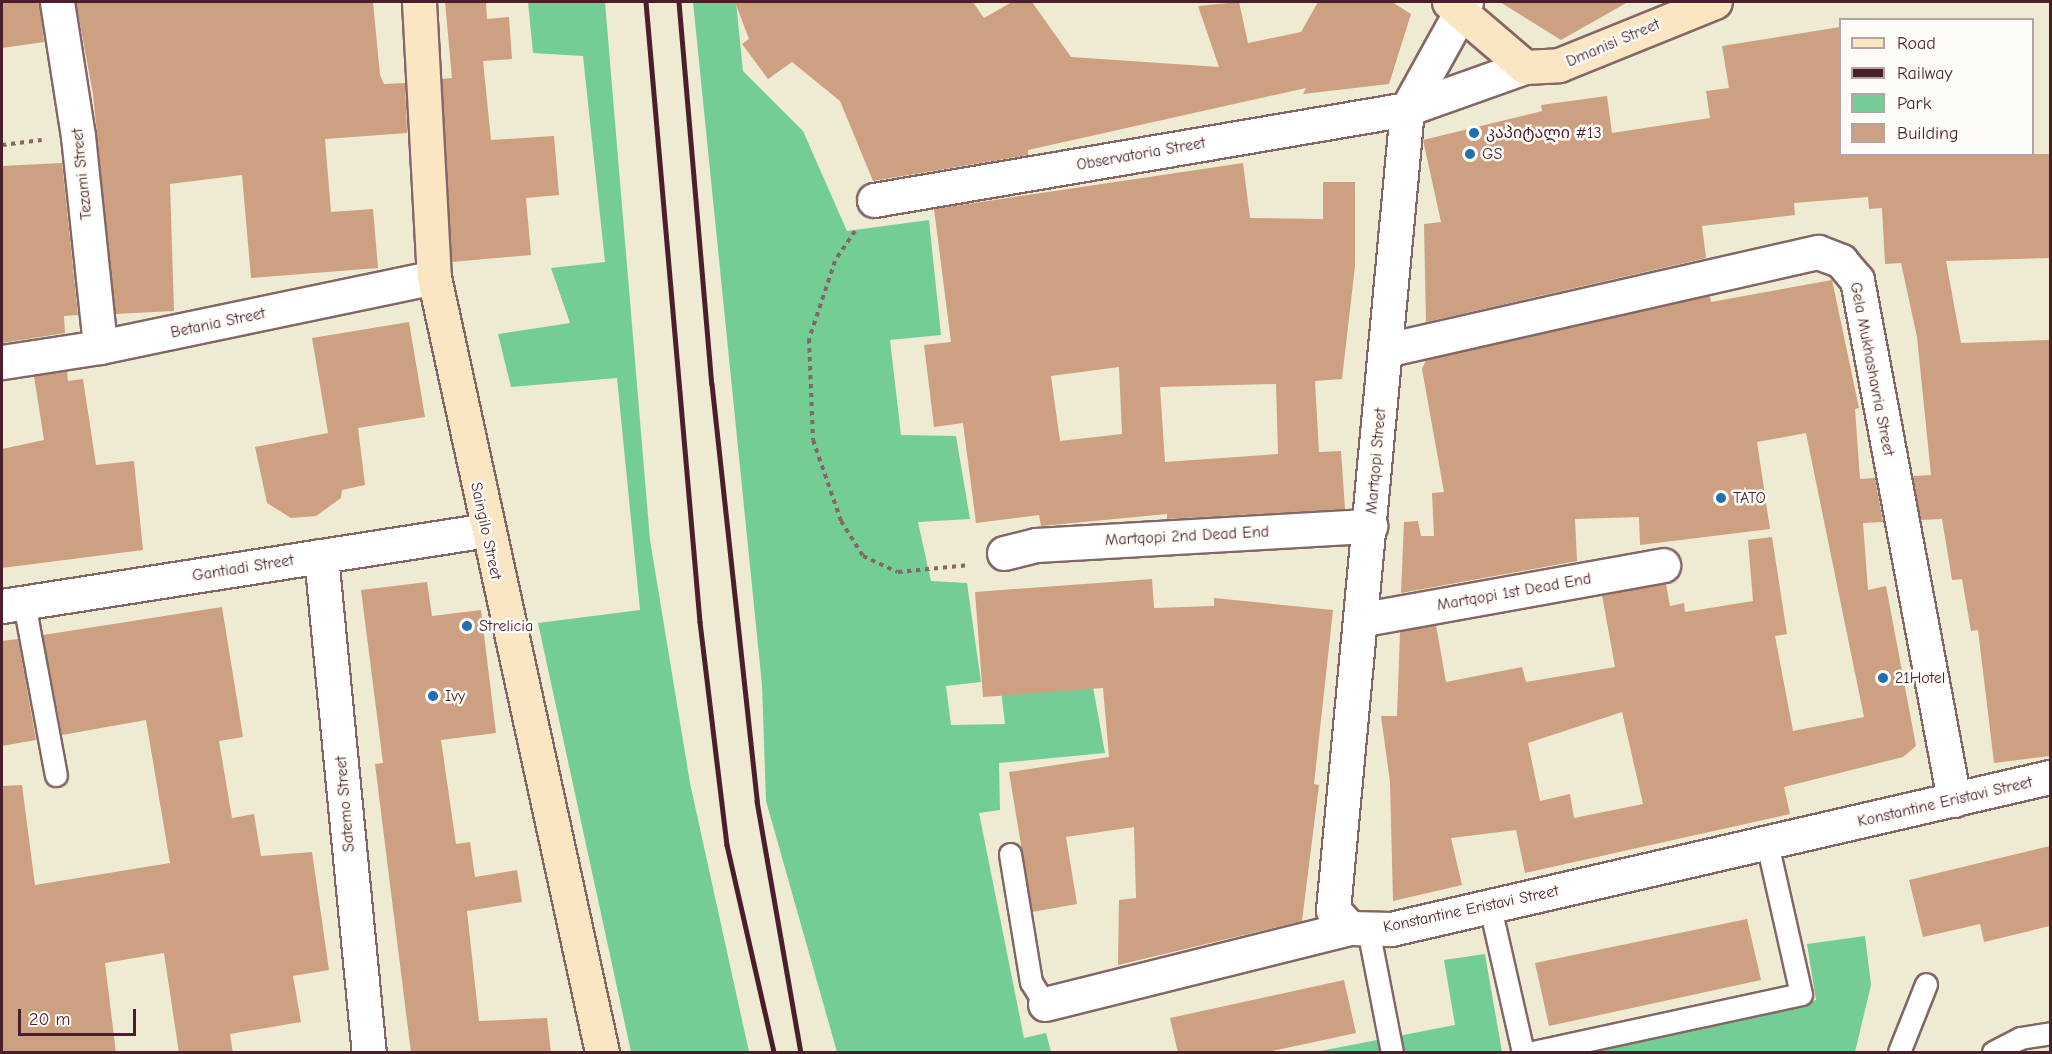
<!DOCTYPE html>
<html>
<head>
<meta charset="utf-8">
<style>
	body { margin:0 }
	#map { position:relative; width:2052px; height:1054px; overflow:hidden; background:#efebd3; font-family:"Comic Neue","Noto Sans Georgian",sans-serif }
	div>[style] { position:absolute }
	.green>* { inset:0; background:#74cd94 }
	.building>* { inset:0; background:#cca080 }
	.path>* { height:4px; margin-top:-2px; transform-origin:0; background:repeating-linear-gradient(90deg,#846666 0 4.5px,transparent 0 9px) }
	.roads { filter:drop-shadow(2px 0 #846666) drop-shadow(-2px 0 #846666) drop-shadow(0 2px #846666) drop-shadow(0 -2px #846666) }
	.lane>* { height:21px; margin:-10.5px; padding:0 10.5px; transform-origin:10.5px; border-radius:10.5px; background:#fff }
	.street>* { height:33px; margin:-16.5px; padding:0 16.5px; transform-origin:16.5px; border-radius:16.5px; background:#fff }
	.secondary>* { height:33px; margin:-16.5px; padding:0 16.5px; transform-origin:16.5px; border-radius:16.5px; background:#fbe6c4 }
	.rail>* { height:4.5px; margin:-2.25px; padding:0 2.25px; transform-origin:2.25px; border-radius:2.25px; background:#4a1f2b }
	.dots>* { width:16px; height:16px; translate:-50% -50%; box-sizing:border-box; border:3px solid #fdfcf7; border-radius:50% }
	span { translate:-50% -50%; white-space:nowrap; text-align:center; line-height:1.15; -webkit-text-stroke:5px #fdfcf7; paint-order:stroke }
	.street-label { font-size:16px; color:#4a1f2b }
	.poi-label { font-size:16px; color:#4a1f2b }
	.left { translate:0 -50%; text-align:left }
	.frame { position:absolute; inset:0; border:3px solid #4a1f2b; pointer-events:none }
	.legend { position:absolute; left:1839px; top:18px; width:195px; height:138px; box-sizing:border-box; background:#fdfcf7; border:2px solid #b5a4a5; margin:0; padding:8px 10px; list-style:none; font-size:18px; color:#4a1f2b }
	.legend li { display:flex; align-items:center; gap:12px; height:30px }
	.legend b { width:30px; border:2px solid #b5a4a5 }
	.scale { position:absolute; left:18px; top:1009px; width:118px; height:27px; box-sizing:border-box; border:3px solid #4a1f2b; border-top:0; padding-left:8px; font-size:18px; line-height:21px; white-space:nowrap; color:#4a1f2b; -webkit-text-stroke:4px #fdfcf7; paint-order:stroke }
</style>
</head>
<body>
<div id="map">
	<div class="green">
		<div style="clip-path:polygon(528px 2px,605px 2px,650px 540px,690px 783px,749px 1052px,631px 1052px,538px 623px,640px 610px,617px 378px,511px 387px,498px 334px,570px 323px,551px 268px,605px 262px,583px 56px,533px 53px)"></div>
		<div style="clip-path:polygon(693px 2px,736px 2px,743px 71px,803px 131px,847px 231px,929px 220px,941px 335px,890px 340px,901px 435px,956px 436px,970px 519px,918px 522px,931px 581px,967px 583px,981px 682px,946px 686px,951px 725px,1005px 724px,1001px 691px,1093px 687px,1105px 753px,999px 763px,1000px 810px,979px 813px,1024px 1038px,1046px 1033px,1051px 1052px,837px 1052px,766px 801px,762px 685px)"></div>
		<div style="clip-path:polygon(1865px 936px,1871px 985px,1855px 1052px,1583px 1052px,1816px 1000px,1807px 944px)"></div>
		<div style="clip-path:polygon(1485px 954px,1502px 1052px,1315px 1052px,1455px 1025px,1444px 960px)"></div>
	</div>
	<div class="building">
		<div style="clip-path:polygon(2px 2px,39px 2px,44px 42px,2px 48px)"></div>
		<div style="clip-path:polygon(76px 2px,373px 2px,380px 75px,384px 84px,405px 83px,407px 133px,325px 139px,331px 212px,373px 209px,378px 268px,251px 278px,242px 175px,170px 184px,174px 311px,115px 314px,93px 94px)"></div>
		<div style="clip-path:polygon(445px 2px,486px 2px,487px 19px,509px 17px,512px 59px,483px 61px,491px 140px,554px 136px,559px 195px,526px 198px,531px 255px,452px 262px,442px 79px,452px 78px)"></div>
		<div style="clip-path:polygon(735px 2px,973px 2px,984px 18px,1012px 2px,1032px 2px,1071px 57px,1219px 67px,1198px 6px,1239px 2px,1248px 43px,1301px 32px,1318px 2px,1392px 2px,1411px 14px,1389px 84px,1303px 94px,1306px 88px,1028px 150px,1028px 155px,873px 181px,840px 101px,792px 62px,768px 79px,742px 44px,749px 39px)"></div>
		<div style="clip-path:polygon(1500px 2px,1628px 2px,1561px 40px)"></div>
		<div style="clip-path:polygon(1840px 27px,1840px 154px,2050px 154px,2050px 258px,1946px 261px,1961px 343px,2050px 340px,2050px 756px,1994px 763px,1978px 630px,1971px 631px,1962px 579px,1952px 580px,1942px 519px,1921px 520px,1913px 476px,1931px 475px,1917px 337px,1901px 263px,1885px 264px,1882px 208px,1869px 209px,1868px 197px,1794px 203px,1795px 215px,1702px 226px,1706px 258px,1426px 322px,1424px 224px,1441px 222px,1423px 140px,1542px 111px,1541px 105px,1607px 96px,1612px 133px,1710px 118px,1706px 91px,1729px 88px,1722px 46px)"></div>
		<div style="clip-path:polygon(62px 163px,78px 315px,64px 316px,65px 333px,2px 343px,2px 166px)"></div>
		<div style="clip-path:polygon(evenodd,1243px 163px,1250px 218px,1323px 219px,1323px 182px,1355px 182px,1355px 266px,1342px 379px,1315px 381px,1319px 452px,1341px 451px,1345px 509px,1167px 519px,1167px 514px,1041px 526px,1039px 515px,976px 523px,963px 423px,934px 427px,924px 345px,951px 342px,934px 209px,1243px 163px,1119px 367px,1122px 434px,1060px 441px,1051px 376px,1119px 367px,1243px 163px,1276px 384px,1278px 454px,1165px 462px,1160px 387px,1276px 384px)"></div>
		<div style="clip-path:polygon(evenodd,1832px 280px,1859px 408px,1855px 409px,1860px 479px,1875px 478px,1883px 522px,1863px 523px,1868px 590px,1886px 586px,1916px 746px,1903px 757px,1784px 787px,1790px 814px,1525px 873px,1516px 830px,1451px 838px,1462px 885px,1393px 901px,1390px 782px,1381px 716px,1397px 716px,1400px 632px,1436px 625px,1446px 682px,1522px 667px,1526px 682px,1615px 667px,1602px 595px,1666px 584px,1670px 606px,1684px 603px,1685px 612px,1753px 601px,1748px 540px,1772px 537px,1787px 634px,1775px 636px,1793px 731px,1864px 717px,1806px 433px,1757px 442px,1770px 529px,1640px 545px,1639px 517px,1575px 519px,1577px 561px,1401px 593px,1404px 522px,1418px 521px,1421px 536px,1434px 536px,1432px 493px,1444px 492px,1422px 369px,1426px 360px,1710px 296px,1711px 302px,1832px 280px,1622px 712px,1643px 804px,1574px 818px,1570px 794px,1540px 801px,1528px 743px,1622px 712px)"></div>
		<div style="clip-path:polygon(409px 322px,425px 417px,358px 428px,365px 485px,342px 490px,341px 498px,316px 516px,291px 518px,267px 503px,255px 447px,328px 433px,312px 338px)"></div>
		<div style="clip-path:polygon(67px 371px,68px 381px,83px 379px,96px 465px,134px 461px,143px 550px,2px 568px,2px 449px,44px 440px,34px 376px)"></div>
		<div style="clip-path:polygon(1152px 579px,1154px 608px,1214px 606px,1214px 598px,1333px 610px,1314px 784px,1319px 785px,1302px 921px,1118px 965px,1119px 900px,1136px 898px,1134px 827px,1066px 837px,1077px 904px,1032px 912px,1009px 772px,1109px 757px,1103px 688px,983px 697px,975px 592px)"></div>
		<div style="clip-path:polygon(427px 582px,432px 616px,481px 610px,496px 733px,441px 740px,456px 844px,470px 842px,475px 877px,517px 870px,522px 902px,467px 911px,479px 1021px,547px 1018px,551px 1053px,411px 1053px,375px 764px,383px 763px,361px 590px)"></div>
		<div style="clip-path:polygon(222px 607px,243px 737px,219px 741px,232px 818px,254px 814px,261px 856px,312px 852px,329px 970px,293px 976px,301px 1022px,230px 1034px,233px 1053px,179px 1053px,164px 953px,105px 963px,116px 1053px,2px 1053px,2px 786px,22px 785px,35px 885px,170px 863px,146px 720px,62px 735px,43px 635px)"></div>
		<div style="clip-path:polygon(18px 639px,36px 740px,2px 746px,2px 641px)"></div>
		<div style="clip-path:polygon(2050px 846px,2050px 926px,1984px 942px,1980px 924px,1923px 937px,1909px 880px)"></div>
		<div style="clip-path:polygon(1747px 919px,1761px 980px,1549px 1026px,1535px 963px)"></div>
		<div style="clip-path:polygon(1344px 980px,1356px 1033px,1263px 1053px,1178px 1053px,1170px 1018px)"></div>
	</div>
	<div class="path">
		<div style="left:2px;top:145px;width:40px;rotate:-7.1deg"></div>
		<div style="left:855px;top:231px;width:36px;rotate:124deg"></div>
		<div style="left:835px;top:261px;width:82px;rotate:108.4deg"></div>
		<div style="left:809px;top:339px;width:101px;rotate:87.7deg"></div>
		<div style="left:813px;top:440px;width:86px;rotate:70.9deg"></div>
		<div style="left:841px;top:521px;width:41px;rotate:57.8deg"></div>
		<div style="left:863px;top:556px;width:38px;rotate:25deg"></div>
		<div style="left:898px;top:572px;width:72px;rotate:-5.6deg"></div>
	</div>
	<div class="roads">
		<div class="lane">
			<div style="left:24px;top:603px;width:175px;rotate:79.5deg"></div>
			<div style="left:1010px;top:854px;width:130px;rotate:80.7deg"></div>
			<div style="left:1031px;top:982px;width:26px;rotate:58deg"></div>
			<div style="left:1490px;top:907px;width:149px;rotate:77.2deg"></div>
			<div style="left:1368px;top:929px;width:125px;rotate:79deg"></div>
			<div style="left:1533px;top:1052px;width:274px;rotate:-12.2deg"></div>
			<div style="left:1801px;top:994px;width:155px;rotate:-102.7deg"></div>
			<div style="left:1899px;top:1052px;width:73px;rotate:-68.3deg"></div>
			<div style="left:1993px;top:1052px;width:30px;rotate:-27deg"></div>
			<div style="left:2020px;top:1038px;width:30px;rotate:-9deg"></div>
		</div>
		<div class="street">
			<div style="left:57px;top:2px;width:136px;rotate:81.1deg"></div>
			<div style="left:78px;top:136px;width:212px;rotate:84deg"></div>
			<div style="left:874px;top:200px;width:541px;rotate:-9.69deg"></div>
			<div style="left:1407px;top:109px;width:125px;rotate:-19.6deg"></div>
			<div style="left:1386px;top:350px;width:443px;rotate:-12.8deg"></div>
			<div style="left:1818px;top:252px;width:25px;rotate:21deg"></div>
			<div style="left:1841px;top:261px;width:25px;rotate:50deg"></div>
			<div style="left:1857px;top:280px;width:529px;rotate:79.43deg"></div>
			<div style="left:2px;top:362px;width:99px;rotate:-8.7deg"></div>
			<div style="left:100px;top:347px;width:341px;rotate:-11.8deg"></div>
			<div style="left:1004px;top:553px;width:33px;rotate:-14deg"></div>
			<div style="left:1036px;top:545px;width:335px;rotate:-3.3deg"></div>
			<div style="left:321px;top:556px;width:498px;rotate:84.5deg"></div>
			<div style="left:2px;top:606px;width:489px;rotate:-8.9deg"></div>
			<div style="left:1364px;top:619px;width:304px;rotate:-10.2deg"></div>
			<div style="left:1350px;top:928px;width:25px;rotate:-133deg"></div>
			<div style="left:1333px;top:910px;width:804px;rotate:-84.72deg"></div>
			<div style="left:1407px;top:109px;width:122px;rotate:-61.1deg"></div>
			<div style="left:1045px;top:1004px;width:314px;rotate:-14deg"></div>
			<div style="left:1350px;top:928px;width:41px;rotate:1.4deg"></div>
			<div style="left:1391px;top:929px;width:676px;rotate:-12.99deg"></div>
		</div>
		<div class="secondary">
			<div style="left:419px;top:2px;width:275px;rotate:86.9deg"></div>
			<div style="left:434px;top:277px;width:793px;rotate:77.77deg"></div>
			<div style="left:1449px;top:2px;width:100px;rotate:40.5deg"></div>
			<div style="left:1525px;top:67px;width:34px;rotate:-3deg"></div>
			<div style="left:1559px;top:65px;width:168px;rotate:-22deg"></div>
		</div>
	</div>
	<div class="rail">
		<div style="left:646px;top:2px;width:622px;rotate:85.02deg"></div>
		<div style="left:700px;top:622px;width:225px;rotate:83.1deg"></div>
		<div style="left:727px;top:845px;width:212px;rotate:77.2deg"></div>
		<div style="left:679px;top:2px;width:383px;rotate:85.1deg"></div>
		<div style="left:712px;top:384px;width:419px;rotate:83.8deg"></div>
		<div style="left:757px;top:801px;width:255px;rotate:80.1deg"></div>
	</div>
	<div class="dots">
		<div style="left:1474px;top:133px;background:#1f6fb2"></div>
		<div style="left:1470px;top:154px;background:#1f6fb2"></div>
		<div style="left:1721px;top:498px;background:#1f6fb2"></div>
		<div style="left:467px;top:626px;background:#1f6fb2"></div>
		<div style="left:1883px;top:678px;background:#1f6fb2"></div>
		<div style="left:433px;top:696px;background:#1f6fb2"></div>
	</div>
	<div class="street-label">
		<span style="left:1613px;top:43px;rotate:-23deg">Dmanisi Street</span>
		<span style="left:1141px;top:154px;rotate:-10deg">Observatoria Street</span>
		<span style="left:82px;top:174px;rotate:-96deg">Tezami Street</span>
		<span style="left:218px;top:323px;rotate:-12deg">Betania Street</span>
		<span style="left:1872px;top:369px;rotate:79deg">Gela Mukhashavria Street</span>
		<span style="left:1376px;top:461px;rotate:-85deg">Martqopi Street</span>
		<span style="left:486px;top:531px;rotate:78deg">Saingilo Street</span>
		<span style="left:1187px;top:536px;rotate:-3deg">Martqopi 2nd Dead End</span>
		<span style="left:243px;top:568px;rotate:-9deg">Gantiadi Street</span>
		<span style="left:1514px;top:592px;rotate:-10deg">Martqopi 1st Dead End</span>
		<span style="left:1945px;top:802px;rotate:-13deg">Konstantine Eristavi Street</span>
		<span style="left:345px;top:804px;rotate:-95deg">Satemo Street</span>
		<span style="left:1471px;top:909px;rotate:-12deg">Konstantine Eristavi Street</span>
	</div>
	<div class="poi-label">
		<span class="left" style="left:1486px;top:133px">კაპიტალი #13</span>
		<span class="left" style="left:1482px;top:154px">GS</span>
		<span class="left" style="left:1733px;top:498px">TATO</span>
		<span class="left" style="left:479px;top:626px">Strelicia</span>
		<span class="left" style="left:1895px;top:678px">21Hotel</span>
		<span class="left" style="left:445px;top:696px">Ivy</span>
	</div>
	<div class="frame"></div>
	<ul class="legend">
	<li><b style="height:8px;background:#fbe6c4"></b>Road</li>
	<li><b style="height:8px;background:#4a1f2b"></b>Railway</li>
	<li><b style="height:16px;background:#74cd94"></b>Park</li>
	<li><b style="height:16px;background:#cca080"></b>Building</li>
	</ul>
	<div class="scale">20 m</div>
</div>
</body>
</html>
